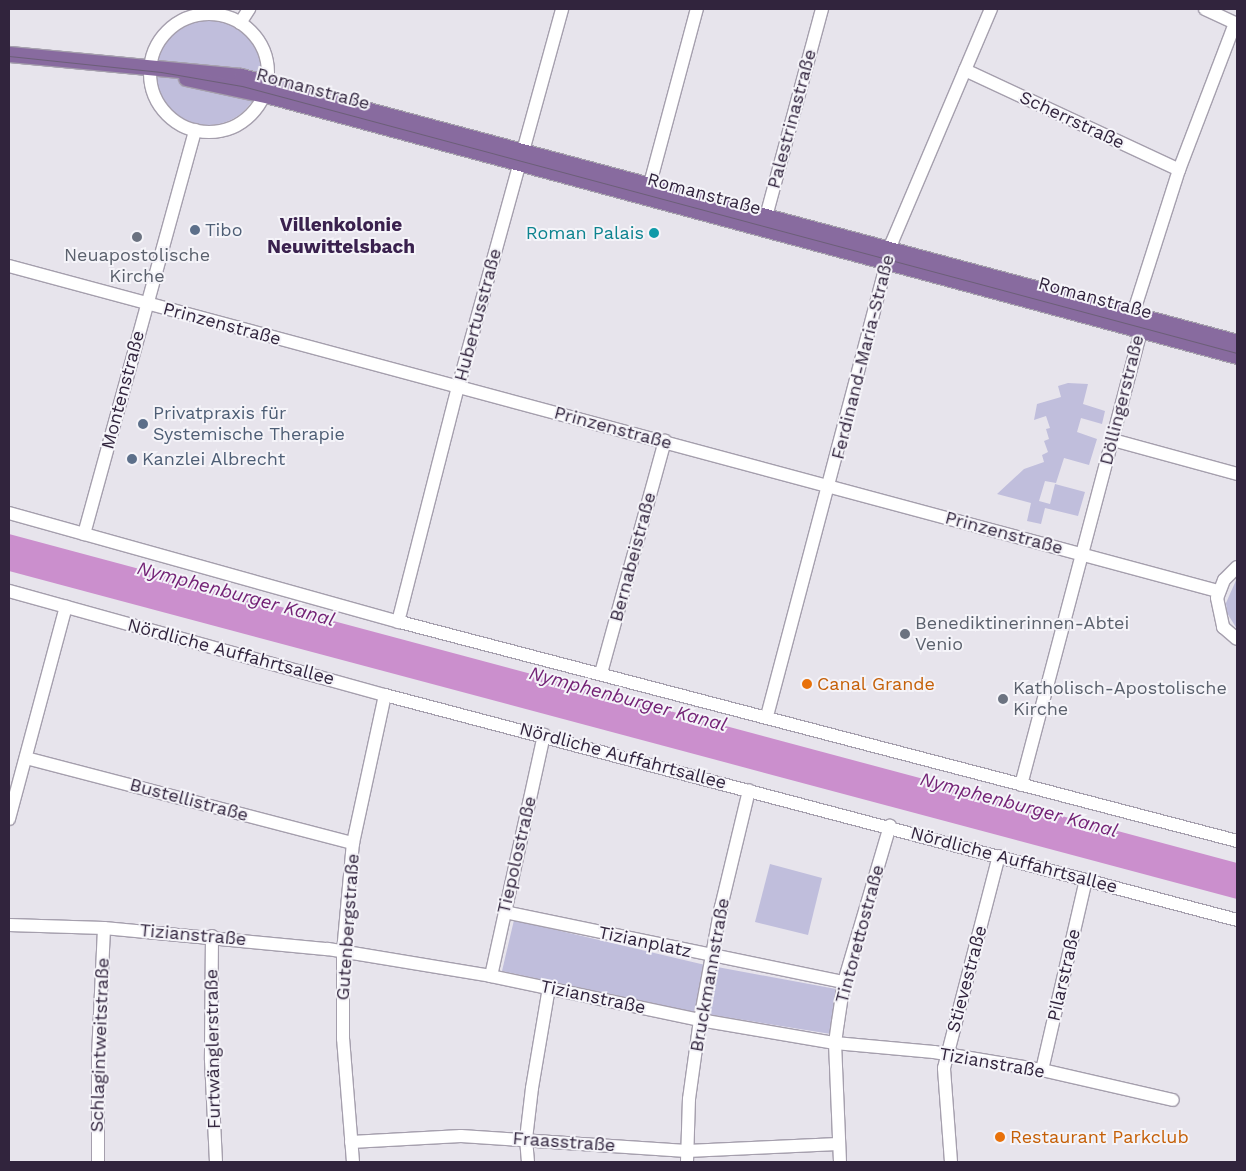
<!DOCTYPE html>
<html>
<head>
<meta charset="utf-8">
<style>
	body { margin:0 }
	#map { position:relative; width:1246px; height:1171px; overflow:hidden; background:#e7e4ec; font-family:"Work Sans",sans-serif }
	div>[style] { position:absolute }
	.green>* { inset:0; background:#c0bedc }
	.round { border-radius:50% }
	.water>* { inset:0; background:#cb8fcd }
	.roads { filter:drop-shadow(1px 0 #a59fad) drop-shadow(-1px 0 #a59fad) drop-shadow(0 1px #a59fad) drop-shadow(0 -1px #a59fad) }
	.minor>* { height:12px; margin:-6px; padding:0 6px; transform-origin:6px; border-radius:6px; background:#fff }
	.minor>.ring { margin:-6px; padding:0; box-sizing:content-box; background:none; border:12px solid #fff; border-radius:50% }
	.major>* { height:15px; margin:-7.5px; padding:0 7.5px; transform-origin:7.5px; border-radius:7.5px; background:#886b9f }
	.tram>* { height:1px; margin:-0.5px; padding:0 0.5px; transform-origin:0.5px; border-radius:0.5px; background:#6c5f78 }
	.dots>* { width:14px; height:14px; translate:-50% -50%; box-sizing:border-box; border:2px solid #f5f4f9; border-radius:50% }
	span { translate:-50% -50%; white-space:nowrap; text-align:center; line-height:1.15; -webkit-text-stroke:4px #f5f4f9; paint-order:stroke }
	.street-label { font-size:18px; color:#31243d }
	.service-label { font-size:18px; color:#4e5e75 }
	.left { translate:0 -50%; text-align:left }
	.culture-label { font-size:18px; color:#0d838f }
	.right { translate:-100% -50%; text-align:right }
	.worship-label { font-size:18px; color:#5b616d }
	.food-label { font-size:18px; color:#c56008 }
	.neighbourhood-label { font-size:19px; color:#3a214e; font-weight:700 }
	.water-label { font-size:19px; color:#732275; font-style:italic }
	.frame { position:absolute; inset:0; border:10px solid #31243d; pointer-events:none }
</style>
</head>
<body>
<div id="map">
	<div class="green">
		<div class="round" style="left:155px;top:19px;width:106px;height:106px"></div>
		<div style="clip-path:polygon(1068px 383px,1088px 384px,1083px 404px,1105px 411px,1102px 424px,1081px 418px,1077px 432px,1097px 439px,1089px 465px,1064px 458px,1056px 483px,1045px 481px,1039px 501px,1050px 504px,1055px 484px,1085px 492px,1078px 516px,1045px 508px,1041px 524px,1027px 521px,1031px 503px,997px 494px,1024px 469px,1044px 462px,1042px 455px,1048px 452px,1044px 441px,1049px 439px,1046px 429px,1050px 428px,1046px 416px,1034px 420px,1037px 404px,1061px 397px,1058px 386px)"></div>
		<div style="clip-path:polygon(1237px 578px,1237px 629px,1227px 613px,1226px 603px)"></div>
		<div style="clip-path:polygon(770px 864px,822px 878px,808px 935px,755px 922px)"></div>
		<div style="clip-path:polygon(514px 920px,701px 964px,836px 989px,831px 1034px,694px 1012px,502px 971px)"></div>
	</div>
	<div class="water">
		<div style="clip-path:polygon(9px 534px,1237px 863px,1237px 899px,9px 571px)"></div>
	</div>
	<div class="roads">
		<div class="minor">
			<div style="left:1205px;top:9px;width:35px;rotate:25deg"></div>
			<div class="ring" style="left:150px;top:14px;width:106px;height:106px"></div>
			<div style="left:240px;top:23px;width:17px;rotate:-57deg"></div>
			<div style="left:965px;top:70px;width:236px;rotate:25deg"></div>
			<div style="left:647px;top:195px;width:193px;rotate:-75deg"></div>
			<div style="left:764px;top:224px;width:223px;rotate:-74.9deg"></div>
			<div style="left:9px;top:266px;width:1252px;rotate:15.05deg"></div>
			<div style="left:1113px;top:440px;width:129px;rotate:15.3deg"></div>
			<div style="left:9px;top:513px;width:406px;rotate:15.6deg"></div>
			<div style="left:400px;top:622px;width:865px;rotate:14.66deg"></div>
			<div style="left:84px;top:534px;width:419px;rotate:-74.6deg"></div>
			<div style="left:1237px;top:567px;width:18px;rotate:135deg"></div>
			<div style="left:1224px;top:580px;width:19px;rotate:111deg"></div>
			<div style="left:1217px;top:598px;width:30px;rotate:78deg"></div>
			<div style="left:1223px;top:627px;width:18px;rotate:41deg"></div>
			<div style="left:9px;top:591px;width:390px;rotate:15.5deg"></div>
			<div style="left:385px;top:695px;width:881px;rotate:14.79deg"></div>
			<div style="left:398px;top:622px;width:243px;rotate:-75.7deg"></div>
			<div style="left:458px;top:387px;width:392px;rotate:-74.6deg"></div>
			<div style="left:601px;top:673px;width:241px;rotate:-74.6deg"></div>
			<div style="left:767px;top:716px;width:490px;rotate:-75.2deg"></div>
			<div style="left:892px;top:242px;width:253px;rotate:-67deg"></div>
			<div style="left:26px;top:758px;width:338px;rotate:14.6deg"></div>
			<div style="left:1021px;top:785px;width:471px;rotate:-75.2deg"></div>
			<div style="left:1141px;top:330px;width:18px;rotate:-117deg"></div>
			<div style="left:1133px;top:314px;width:151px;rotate:-72.3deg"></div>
			<div style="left:1179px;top:170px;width:157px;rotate:-69.1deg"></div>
			<div style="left:9px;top:819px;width:220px;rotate:-75deg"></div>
			<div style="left:505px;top:912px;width:346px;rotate:11.7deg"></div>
			<div style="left:9px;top:925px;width:95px;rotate:1.8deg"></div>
			<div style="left:104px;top:928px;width:225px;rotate:5.4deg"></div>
			<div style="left:328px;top:949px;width:165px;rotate:9.4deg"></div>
			<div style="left:491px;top:976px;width:214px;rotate:11.9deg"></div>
			<div style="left:700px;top:1020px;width:137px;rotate:9.7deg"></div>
			<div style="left:835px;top:1043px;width:99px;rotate:5.2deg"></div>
			<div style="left:934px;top:1052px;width:109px;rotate:9.5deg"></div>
			<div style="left:1042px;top:1070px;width:134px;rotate:12.9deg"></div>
			<div style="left:212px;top:936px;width:124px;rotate:90.5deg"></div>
			<div style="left:211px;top:1060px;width:102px;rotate:87.2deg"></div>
			<div style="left:491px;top:976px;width:247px;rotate:-77.6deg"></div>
			<div style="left:1042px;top:1070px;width:195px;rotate:-77deg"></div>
			<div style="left:351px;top:1142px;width:110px;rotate:-3.1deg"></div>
			<div style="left:461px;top:1136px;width:226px;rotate:3.8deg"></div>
			<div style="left:687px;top:1151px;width:151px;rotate:-2.7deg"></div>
			<div style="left:98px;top:1162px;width:106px;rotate:-90deg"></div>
			<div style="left:98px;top:1056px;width:128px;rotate:-87.3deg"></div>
			<div style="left:353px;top:1162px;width:123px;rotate:-94.6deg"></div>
			<div style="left:343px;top:1039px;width:87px;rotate:-90deg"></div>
			<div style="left:343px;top:952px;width:109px;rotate:-84.8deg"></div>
			<div style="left:353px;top:843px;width:151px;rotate:-77.8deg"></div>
			<div style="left:528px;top:1162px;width:23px;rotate:-95deg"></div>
			<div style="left:526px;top:1139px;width:51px;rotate:-83.3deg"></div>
			<div style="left:532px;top:1088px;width:102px;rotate:-80.4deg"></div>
			<div style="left:687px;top:1162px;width:63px;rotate:-88.2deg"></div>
			<div style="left:689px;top:1099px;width:80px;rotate:-82.1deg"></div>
			<div style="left:700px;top:1020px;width:115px;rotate:-79.5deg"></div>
			<div style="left:721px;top:907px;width:120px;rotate:-76.5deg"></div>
			<div style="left:840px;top:1162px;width:119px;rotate:-92.4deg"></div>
			<div style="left:835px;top:1043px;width:21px;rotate:-82deg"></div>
			<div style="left:838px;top:1022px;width:40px;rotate:-81.5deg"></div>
			<div style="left:844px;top:982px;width:163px;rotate:-73.6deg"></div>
			<div style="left:951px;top:1162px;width:94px;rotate:-94.3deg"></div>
			<div style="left:944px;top:1068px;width:219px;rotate:-75.5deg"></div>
		</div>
		<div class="major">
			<div style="left:9px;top:54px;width:233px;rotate:5.4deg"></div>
			<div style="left:241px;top:76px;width:1031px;rotate:14.95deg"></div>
			<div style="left:186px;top:78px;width:86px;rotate:12.1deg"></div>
			<div style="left:270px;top:96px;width:1001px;rotate:15.05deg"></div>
		</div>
	</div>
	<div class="tram">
		<div style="left:9px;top:56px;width:153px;rotate:6deg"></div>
		<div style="left:161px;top:72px;width:82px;rotate:9.8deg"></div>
		<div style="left:242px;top:86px;width:1030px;rotate:15.02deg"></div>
	</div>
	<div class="dots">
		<div style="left:195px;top:230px;background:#5c6f8a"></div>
		<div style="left:654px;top:233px;background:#0f9aa8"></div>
		<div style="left:137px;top:237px;background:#6b7280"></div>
		<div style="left:143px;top:424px;background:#5c6f8a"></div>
		<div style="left:132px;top:459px;background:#5c6f8a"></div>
		<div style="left:905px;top:634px;background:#6b7280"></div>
		<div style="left:807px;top:684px;background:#e8710a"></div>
		<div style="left:1003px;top:699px;background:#6b7280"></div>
		<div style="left:1000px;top:1137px;background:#e8710a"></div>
	</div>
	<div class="street-label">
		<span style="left:313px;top:89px;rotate:15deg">Romanstraße</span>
		<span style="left:792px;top:119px;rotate:-75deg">Palestrinastraße</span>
		<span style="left:1072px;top:120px;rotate:25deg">Scherrstraße</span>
		<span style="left:704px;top:194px;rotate:15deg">Romanstraße</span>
		<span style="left:1095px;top:298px;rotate:15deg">Romanstraße</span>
		<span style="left:478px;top:315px;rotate:-75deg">Hubertusstraße</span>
		<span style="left:222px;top:324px;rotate:15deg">Prinzenstraße</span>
		<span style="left:863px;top:357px;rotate:-76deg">Ferdinand-Maria-Straße</span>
		<span style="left:123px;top:390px;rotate:-75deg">Montenstraße</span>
		<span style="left:1122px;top:400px;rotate:-76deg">Döllingerstraße</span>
		<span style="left:613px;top:428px;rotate:15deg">Prinzenstraße</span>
		<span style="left:1004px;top:533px;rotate:15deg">Prinzenstraße</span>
		<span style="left:633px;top:557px;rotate:-75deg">Bernabeistraße</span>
		<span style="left:231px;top:652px;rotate:15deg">Nördliche Auffahrtsallee</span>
		<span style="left:623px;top:756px;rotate:15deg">Nördliche Auffahrtsallee</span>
		<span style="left:189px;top:800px;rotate:15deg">Bustellistraße</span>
		<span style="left:517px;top:855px;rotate:-77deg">Tiepolostraße</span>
		<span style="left:1014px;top:860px;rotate:15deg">Nördliche Auffahrtsallee</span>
		<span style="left:348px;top:927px;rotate:-86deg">Gutenbergstraße</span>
		<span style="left:860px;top:934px;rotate:-75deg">Tintorettostraße</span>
		<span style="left:193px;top:935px;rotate:5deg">Tizianstraße</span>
		<span style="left:645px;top:942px;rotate:12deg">Tizianplatz</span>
		<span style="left:710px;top:975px;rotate:-80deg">Bruckmannstraße</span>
		<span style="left:1064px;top:975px;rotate:-77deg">Pilarstraße</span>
		<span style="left:967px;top:979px;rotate:-75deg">Stievestraße</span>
		<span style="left:593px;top:997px;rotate:12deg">Tizianstraße</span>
		<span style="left:100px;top:1045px;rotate:-88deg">Schlagintweitstraße</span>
		<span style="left:213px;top:1049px;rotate:-91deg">Furtwänglerstraße</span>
		<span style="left:992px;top:1063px;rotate:10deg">Tizianstraße</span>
		<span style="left:564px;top:1142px;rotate:4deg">Fraasstraße</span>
	</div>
	<div class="service-label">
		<span class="left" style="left:205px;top:230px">Tibo</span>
		<span class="left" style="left:153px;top:424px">Privatpraxis für<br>Systemische Therapie</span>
		<span class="left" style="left:142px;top:459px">Kanzlei Albrecht</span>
	</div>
	<div class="culture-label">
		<span class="right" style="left:644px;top:233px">Roman Palais</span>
	</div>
	<div class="worship-label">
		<span style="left:137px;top:266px">Neuapostolische<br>Kirche</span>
		<span class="left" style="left:915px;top:634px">Benediktinerinnen-Abtei<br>Venio</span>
		<span class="left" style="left:1013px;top:699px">Katholisch-Apostolische<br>Kirche</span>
	</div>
	<div class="food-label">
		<span class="left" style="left:817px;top:684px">Canal Grande</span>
		<span class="left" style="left:1010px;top:1137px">Restaurant Parkclub</span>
	</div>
	<div class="neighbourhood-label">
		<span style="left:341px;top:236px">Villenkolonie<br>Neuwittelsbach</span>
	</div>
	<div class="water-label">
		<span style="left:236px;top:594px;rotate:15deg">Nymphenburger Kanal</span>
		<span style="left:628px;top:699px;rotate:15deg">Nymphenburger Kanal</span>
		<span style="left:1019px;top:805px;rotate:15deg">Nymphenburger Kanal</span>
	</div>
	<div class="frame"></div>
</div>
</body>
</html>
